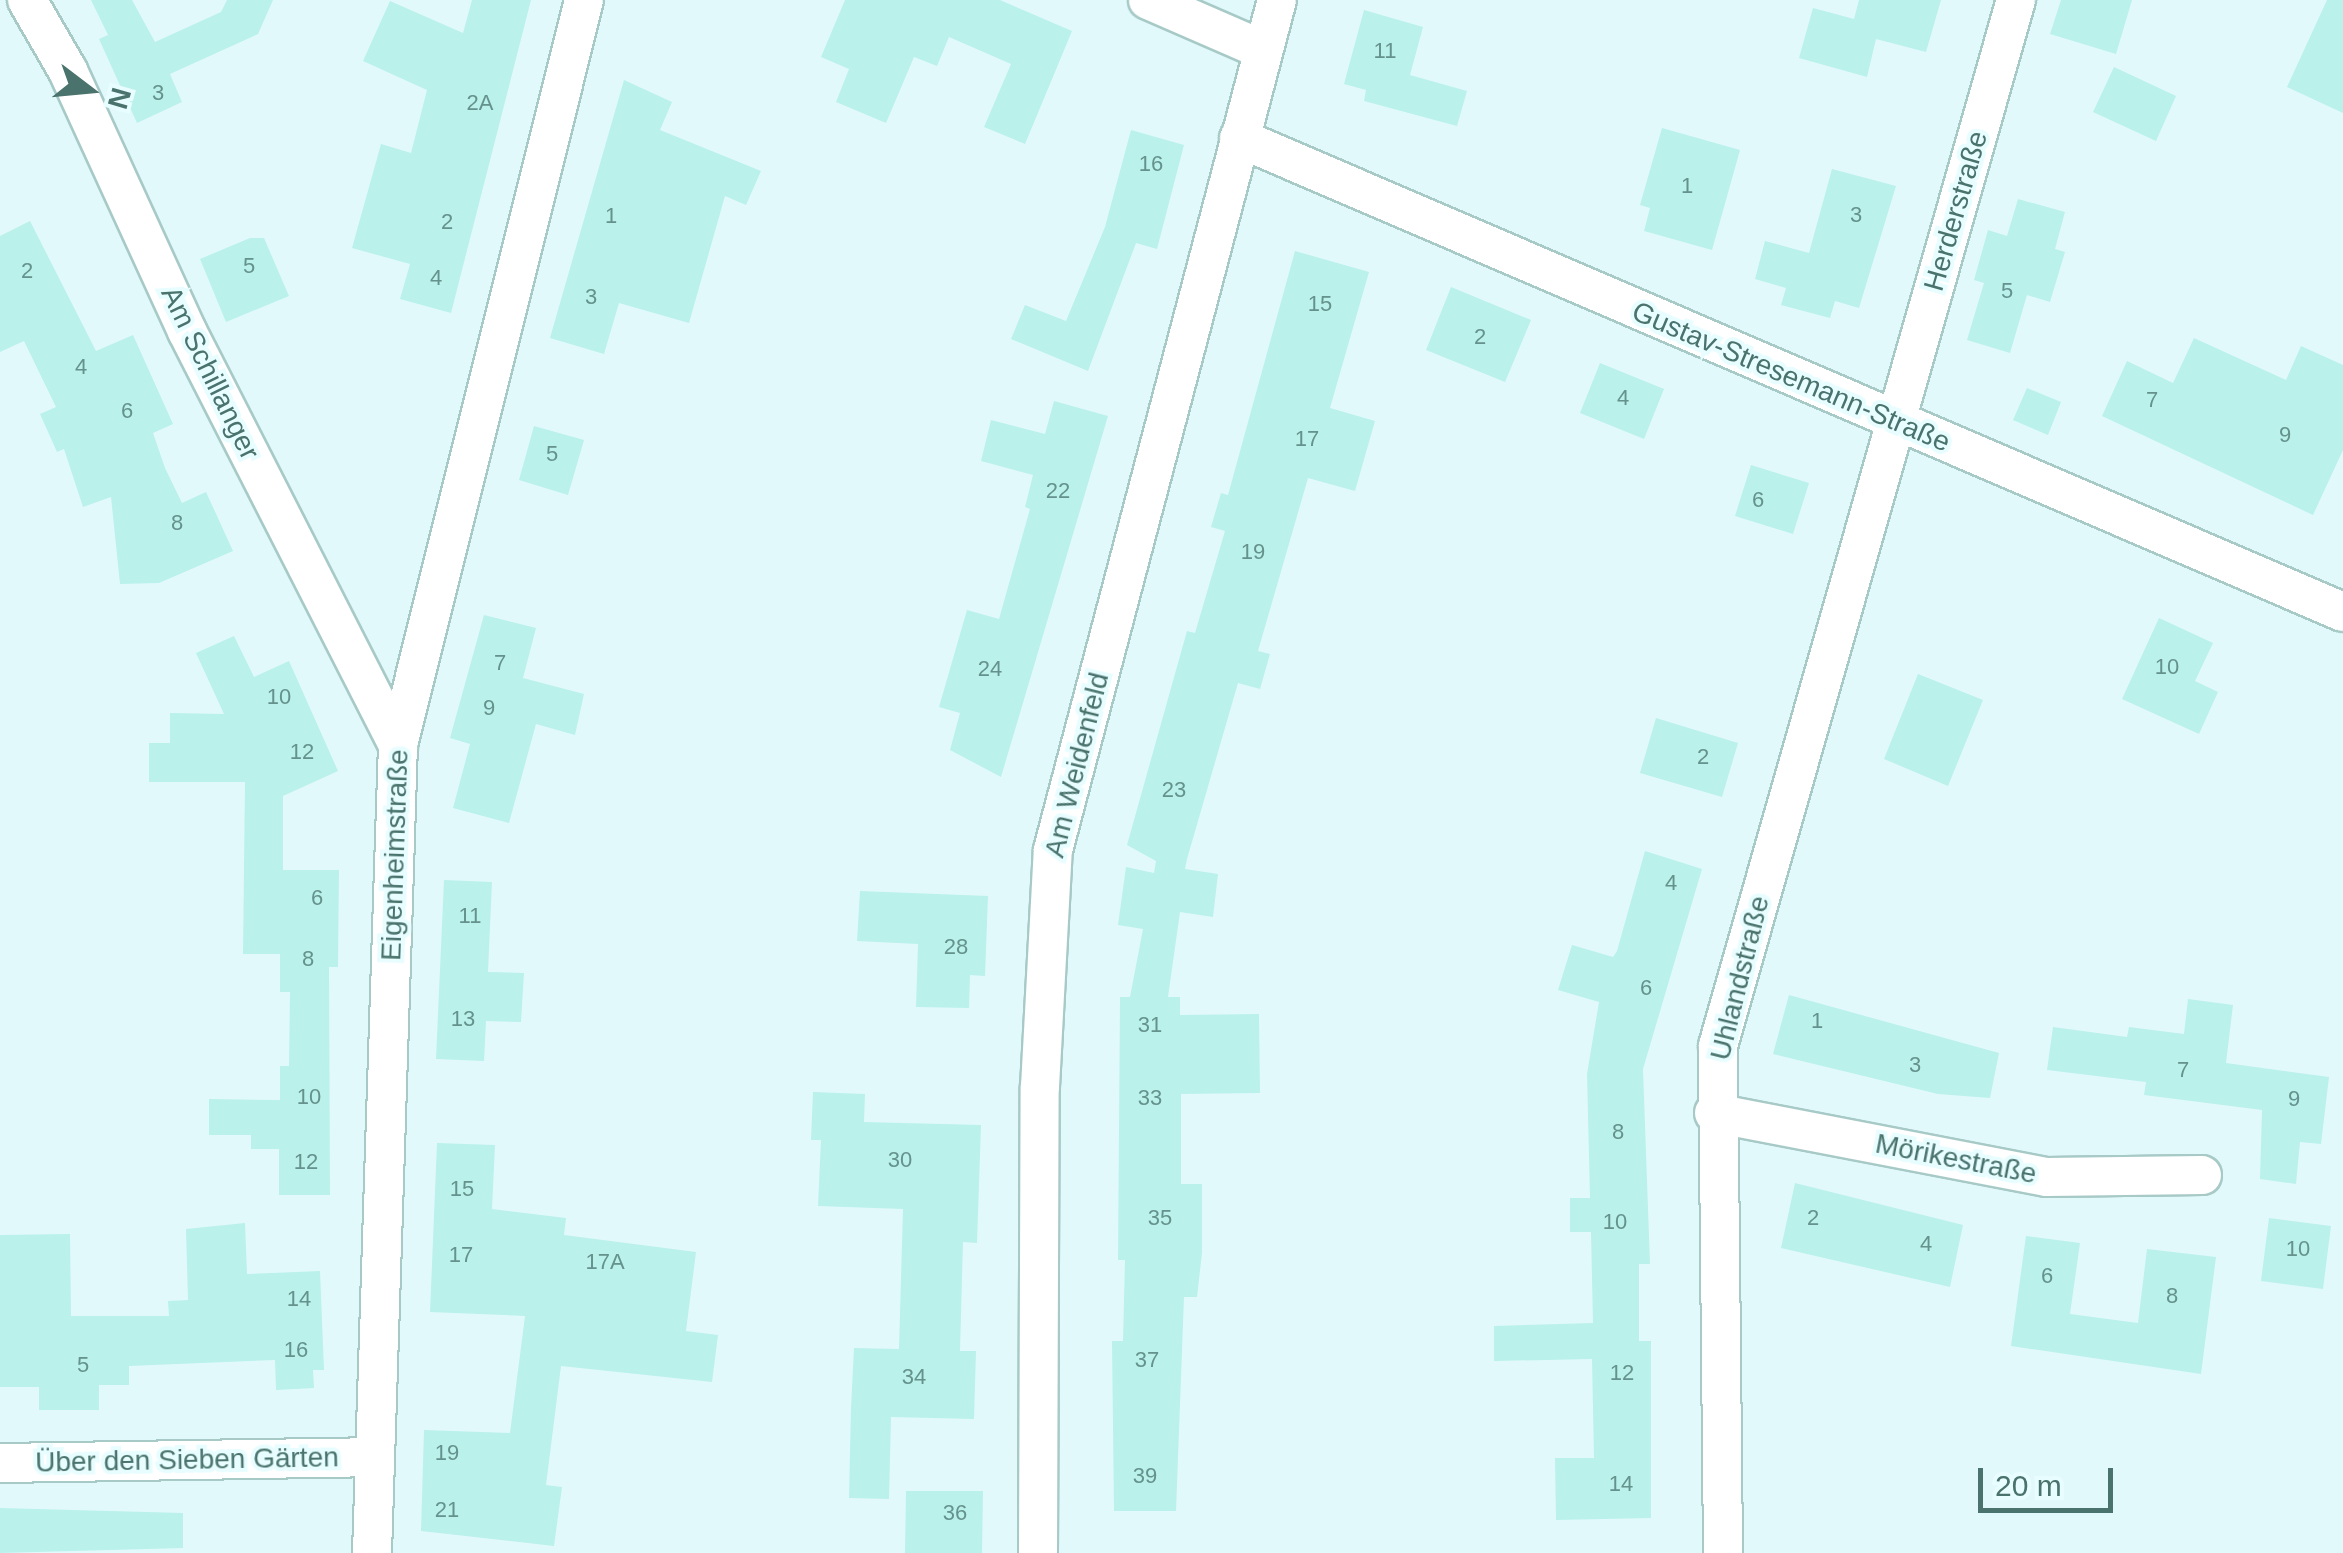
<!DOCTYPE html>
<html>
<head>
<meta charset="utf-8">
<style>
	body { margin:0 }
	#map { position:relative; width:2343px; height:1553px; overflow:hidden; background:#e2f9fc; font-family:Helvetica,sans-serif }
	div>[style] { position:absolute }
	.building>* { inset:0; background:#baf1ea }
	.roads { filter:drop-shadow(2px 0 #a7cac7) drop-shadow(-2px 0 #a7cac7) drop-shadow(0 2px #a7cac7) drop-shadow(0 -2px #a7cac7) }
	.street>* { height:38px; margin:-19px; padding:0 19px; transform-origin:19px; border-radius:19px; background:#fff }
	span { translate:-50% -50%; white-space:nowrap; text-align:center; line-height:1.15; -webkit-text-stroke:8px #e8fdff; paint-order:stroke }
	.number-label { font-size:22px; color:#65928c }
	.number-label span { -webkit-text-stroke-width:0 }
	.street-label { font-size:28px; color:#49736c }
	.north { position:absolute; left:40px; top:40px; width:100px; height:100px; -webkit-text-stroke:8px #e8fdff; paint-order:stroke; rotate:106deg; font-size:28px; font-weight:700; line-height:40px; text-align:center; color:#49736c }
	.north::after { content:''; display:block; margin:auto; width:35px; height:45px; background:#49736c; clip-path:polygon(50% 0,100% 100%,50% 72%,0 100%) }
	.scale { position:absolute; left:1978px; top:1468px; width:135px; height:45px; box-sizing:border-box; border:5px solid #49736c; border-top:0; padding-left:12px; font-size:30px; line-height:35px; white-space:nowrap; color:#49736c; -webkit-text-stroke:8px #e8fdff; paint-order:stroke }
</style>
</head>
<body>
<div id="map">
	<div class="building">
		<div style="clip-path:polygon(91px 0,132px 0,155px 42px,221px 12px,227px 0,273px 0,258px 34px,170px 74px,182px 102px,137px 123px,99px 39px,108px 35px)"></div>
		<div style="clip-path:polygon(472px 0,531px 0,451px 313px,400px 299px,410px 264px,352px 248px,381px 144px,411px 153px,427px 90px,363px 61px,390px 1px,463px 33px)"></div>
		<div style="clip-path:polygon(845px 0,1000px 0,1072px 31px,1025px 144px,984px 127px,1011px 64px,949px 37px,937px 66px,914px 57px,886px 123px,836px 102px,849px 69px,821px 57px)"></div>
		<div style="clip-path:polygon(1859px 0,1941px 0,1926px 52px,1876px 39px,1867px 77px,1799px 58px,1813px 8px,1854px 19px)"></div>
		<div style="clip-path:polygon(2061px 0,2132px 0,2116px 54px,2050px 34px)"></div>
		<div style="clip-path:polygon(2327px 0,2343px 0,2343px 113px,2287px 87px)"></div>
		<div style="clip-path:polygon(1364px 10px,1423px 27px,1410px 75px,1467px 91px,1457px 126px,1364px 101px,1366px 90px,1344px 84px)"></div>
		<div style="clip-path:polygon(2114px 67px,2176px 96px,2156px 141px,2093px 112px)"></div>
		<div style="clip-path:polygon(624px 80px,672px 102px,660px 130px,761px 171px,746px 205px,725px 196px,689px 323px,619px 303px,604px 354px,550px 338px)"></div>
		<div style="clip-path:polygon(1662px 128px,1740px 150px,1712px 250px,1644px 231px,1650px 208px,1640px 205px)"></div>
		<div style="clip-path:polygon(1131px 130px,1184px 145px,1157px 249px,1136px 243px,1088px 371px,1011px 339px,1025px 305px,1066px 321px,1105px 227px)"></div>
		<div style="clip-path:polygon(1832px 169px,1896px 186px,1859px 308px,1835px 301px,1830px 318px,1781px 305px,1786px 288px,1755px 279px,1765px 241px,1809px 253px)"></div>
		<div style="clip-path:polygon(2018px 199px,2065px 212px,2055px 249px,2065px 252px,2050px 302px,2027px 295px,2010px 353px,1967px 340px,1984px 283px,1974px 280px,1988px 230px,2007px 236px)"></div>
		<div style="clip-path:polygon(30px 221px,96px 351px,133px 335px,173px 424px,153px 433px,165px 468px,182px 503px,206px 492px,233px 551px,159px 583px,120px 584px,111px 497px,83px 507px,64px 449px,57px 452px,40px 414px,56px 407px,24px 341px,0 352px,0 236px)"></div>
		<div style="clip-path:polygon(250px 238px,264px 238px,289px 296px,226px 322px,200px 259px)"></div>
		<div style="clip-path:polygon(1295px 251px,1369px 272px,1330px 408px,1375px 421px,1355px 491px,1308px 478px,1258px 651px,1270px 654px,1260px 689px,1238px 683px,1187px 859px,1185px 869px,1218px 874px,1213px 917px,1180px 912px,1168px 997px,1180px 997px,1180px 1015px,1259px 1014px,1260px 1093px,1181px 1094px,1181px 1184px,1202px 1184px,1202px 1253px,1197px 1297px,1184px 1297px,1176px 1511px,1114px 1511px,1112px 1341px,1123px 1341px,1125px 1260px,1118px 1260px,1120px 997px,1130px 997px,1143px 929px,1118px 925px,1126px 867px,1154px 873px,1156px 861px,1127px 845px,1187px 631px,1195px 633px,1225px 531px,1211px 527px,1221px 493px,1228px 495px)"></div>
		<div style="clip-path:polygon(1451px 287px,1531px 320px,1505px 382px,1426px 350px)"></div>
		<div style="clip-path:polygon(2194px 338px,2286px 380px,2301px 346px,2343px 365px,2343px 450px,2313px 515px,2102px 416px,2127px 361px,2173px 383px)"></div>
		<div style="clip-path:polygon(1600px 363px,1664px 389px,1644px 439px,1580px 413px)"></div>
		<div style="clip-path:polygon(2027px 388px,2061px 402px,2048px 435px,2013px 420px)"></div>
		<div style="clip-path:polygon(1054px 401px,1108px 416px,1001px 777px,950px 750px,960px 713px,939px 707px,967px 610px,999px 619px,1030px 509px,1025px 507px,1033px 475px,981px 461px,991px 420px,1045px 434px)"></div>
		<div style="clip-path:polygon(534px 426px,584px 440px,568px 495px,519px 480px)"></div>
		<div style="clip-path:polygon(1751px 465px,1809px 483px,1793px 534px,1735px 516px)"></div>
		<div style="clip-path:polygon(484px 615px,536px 628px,523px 678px,584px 694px,575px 735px,536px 724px,509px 823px,453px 808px,470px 744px,450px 738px)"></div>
		<div style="clip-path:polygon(2159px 618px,2213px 643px,2195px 681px,2218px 692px,2199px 734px,2122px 699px)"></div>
		<div style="clip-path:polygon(234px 636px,254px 677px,289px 661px,338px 771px,283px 796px,283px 870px,339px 870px,338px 967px,329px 967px,330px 1195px,279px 1195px,279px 1149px,251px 1149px,251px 1135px,209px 1135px,209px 1099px,280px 1100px,280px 1066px,289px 1066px,290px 992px,280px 992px,280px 954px,243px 954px,245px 782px,149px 782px,149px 743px,170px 743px,170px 713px,224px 714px,196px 653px)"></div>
		<div style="clip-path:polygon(1918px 674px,1983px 700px,1948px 786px,1884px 759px)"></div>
		<div style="clip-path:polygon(1656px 718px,1738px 743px,1722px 797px,1640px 773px)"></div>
		<div style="clip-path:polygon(1645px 851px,1702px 869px,1643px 1069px,1650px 1264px,1639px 1264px,1639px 1341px,1651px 1341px,1651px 1518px,1556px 1520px,1555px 1458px,1594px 1458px,1592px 1359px,1494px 1361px,1494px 1326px,1593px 1323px,1591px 1232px,1570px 1232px,1570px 1198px,1590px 1198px,1587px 1074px,1599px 1002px,1558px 990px,1572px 945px,1613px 957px,1617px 951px)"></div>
		<div style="clip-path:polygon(444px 880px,492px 882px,488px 972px,524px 973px,521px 1022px,486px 1021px,484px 1061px,436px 1059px)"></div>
		<div style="clip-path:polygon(860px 891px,988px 896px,985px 976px,970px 975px,969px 1008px,916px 1007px,918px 944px,857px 941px)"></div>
		<div style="clip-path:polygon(1789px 995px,1999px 1053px,1990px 1098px,1938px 1094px,1773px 1054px)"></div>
		<div style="clip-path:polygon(2188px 999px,2233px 1005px,2226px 1063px,2329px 1077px,2321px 1144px,2300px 1142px,2296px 1184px,2260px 1179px,2262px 1110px,2144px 1095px,2146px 1082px,2047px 1070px,2053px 1027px,2127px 1037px,2129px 1027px,2184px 1034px)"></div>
		<div style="clip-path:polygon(813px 1092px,865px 1094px,864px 1122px,981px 1125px,977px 1243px,963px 1242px,960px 1351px,976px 1351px,974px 1419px,891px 1417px,889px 1499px,849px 1498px,851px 1408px,854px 1348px,899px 1349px,903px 1209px,818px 1206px,821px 1140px,811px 1140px)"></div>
		<div style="clip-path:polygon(437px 1143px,495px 1145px,492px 1209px,566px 1218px,564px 1235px,696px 1252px,686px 1331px,718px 1335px,712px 1382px,561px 1366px,546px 1485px,562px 1487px,554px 1546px,421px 1531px,424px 1430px,510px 1433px,525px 1316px,430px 1312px)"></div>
		<div style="clip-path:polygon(1795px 1183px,1963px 1225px,1950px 1287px,1781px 1248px)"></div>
		<div style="clip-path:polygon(2269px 1218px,2331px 1226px,2323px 1289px,2261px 1281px)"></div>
		<div style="clip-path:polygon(245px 1223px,247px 1274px,320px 1271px,324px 1370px,313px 1370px,314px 1388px,276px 1390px,275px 1360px,129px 1366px,129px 1385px,99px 1385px,99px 1410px,39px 1410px,39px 1387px,0 1387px,0 1235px,70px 1234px,71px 1316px,169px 1316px,168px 1301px,188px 1300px,186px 1229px)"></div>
		<div style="clip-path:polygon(2026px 1236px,2080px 1243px,2070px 1314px,2138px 1323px,2147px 1249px,2216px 1257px,2201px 1374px,2011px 1346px)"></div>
		<div style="clip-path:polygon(906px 1491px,983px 1491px,982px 1553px,905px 1553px)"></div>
		<div style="clip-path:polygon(0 1508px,183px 1513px,183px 1548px,0 1553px)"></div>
	</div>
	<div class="roads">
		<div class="street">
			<div style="left:27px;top:0;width:82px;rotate:60deg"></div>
			<div style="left:68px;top:71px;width:286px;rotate:65.4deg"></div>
			<div style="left:187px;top:331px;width:465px;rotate:63deg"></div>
			<div style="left:1148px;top:0;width:125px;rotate:23.5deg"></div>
			<div style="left:1239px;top:138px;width:1201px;rotate:23.24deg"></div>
			<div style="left:1714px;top:1113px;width:339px;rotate:10.9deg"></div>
			<div style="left:2047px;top:1177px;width:155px;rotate:-0.7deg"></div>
			<div style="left:0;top:1463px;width:374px;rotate:-0.9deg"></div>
			<div style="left:372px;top:1553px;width:808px;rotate:-88.16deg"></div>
			<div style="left:398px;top:745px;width:768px;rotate:-75.98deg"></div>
			<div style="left:1038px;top:1553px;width:466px;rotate:-89.8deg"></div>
			<div style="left:1040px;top:1087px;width:237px;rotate:-86.9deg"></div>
			<div style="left:1053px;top:850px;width:879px;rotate:-75.24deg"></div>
			<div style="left:1723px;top:1553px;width:507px;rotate:-90.57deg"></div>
			<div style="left:1718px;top:1046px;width:1088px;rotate:-74.1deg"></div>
		</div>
	</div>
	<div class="number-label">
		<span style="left:1385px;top:51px">11</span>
		<span style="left:158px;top:93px">3</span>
		<span style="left:480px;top:103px">2A</span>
		<span style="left:1151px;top:164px">16</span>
		<span style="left:1687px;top:186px">1</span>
		<span style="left:1856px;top:215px">3</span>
		<span style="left:611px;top:216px">1</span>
		<span style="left:447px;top:222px">2</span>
		<span style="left:249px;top:266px">5</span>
		<span style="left:27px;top:271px">2</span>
		<span style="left:436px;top:278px">4</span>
		<span style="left:2007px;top:291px">5</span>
		<span style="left:591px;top:297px">3</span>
		<span style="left:1320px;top:304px">15</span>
		<span style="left:1480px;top:337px">2</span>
		<span style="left:81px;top:367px">4</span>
		<span style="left:1623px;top:398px">4</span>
		<span style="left:2152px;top:400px">7</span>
		<span style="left:127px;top:411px">6</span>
		<span style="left:2285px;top:435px">9</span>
		<span style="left:1307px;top:439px">17</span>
		<span style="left:552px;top:454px">5</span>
		<span style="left:1058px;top:491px">22</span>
		<span style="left:1758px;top:500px">6</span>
		<span style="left:177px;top:523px">8</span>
		<span style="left:1253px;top:552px">19</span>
		<span style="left:500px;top:663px">7</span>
		<span style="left:2167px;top:667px">10</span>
		<span style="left:990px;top:669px">24</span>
		<span style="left:279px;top:697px">10</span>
		<span style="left:489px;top:708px">9</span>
		<span style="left:302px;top:752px">12</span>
		<span style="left:1703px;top:757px">2</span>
		<span style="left:1174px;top:790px">23</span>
		<span style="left:1671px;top:883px">4</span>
		<span style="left:317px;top:898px">6</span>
		<span style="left:470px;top:916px">11</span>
		<span style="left:956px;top:947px">28</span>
		<span style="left:308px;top:959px">8</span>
		<span style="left:1646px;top:988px">6</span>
		<span style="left:463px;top:1019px">13</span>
		<span style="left:1817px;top:1021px">1</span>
		<span style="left:1150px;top:1025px">31</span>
		<span style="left:1915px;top:1065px">3</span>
		<span style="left:2183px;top:1070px">7</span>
		<span style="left:309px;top:1097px">10</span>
		<span style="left:1150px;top:1098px">33</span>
		<span style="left:2294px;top:1099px">9</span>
		<span style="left:1618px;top:1132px">8</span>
		<span style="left:900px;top:1160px">30</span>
		<span style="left:306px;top:1162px">12</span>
		<span style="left:462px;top:1189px">15</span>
		<span style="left:1160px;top:1218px">35</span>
		<span style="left:1813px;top:1218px">2</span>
		<span style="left:1615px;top:1222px">10</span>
		<span style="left:1926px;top:1244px">4</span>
		<span style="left:2298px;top:1249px">10</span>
		<span style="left:461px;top:1255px">17</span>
		<span style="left:605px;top:1262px">17A</span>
		<span style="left:2047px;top:1276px">6</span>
		<span style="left:2172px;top:1296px">8</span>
		<span style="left:299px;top:1299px">14</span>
		<span style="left:296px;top:1350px">16</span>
		<span style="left:1147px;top:1360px">37</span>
		<span style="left:83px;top:1365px">5</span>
		<span style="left:1622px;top:1373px">12</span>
		<span style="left:914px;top:1377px">34</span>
		<span style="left:447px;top:1453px">19</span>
		<span style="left:1145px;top:1476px">39</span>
		<span style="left:1621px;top:1484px">14</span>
		<span style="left:447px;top:1510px">21</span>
		<span style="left:955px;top:1513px">36</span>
	</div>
	<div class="street-label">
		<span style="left:1956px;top:211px;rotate:-74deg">Herderstraße</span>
		<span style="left:210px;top:373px;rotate:64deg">Am Schillanger</span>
		<span style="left:1791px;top:377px;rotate:23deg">Gustav-Stresemann-Straße</span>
		<span style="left:1077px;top:765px;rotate:-76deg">Am Weidenfeld</span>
		<span style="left:395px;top:855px;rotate:-88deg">Eigenheimstraße</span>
		<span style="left:1740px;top:978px;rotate:-76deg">Uhlandstraße</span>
		<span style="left:1956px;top:1159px;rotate:11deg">Mörikestraße</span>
		<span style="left:187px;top:1460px;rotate:-1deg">Über den Sieben Gärten</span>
	</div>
	<div class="north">N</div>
	<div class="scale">20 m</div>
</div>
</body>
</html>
